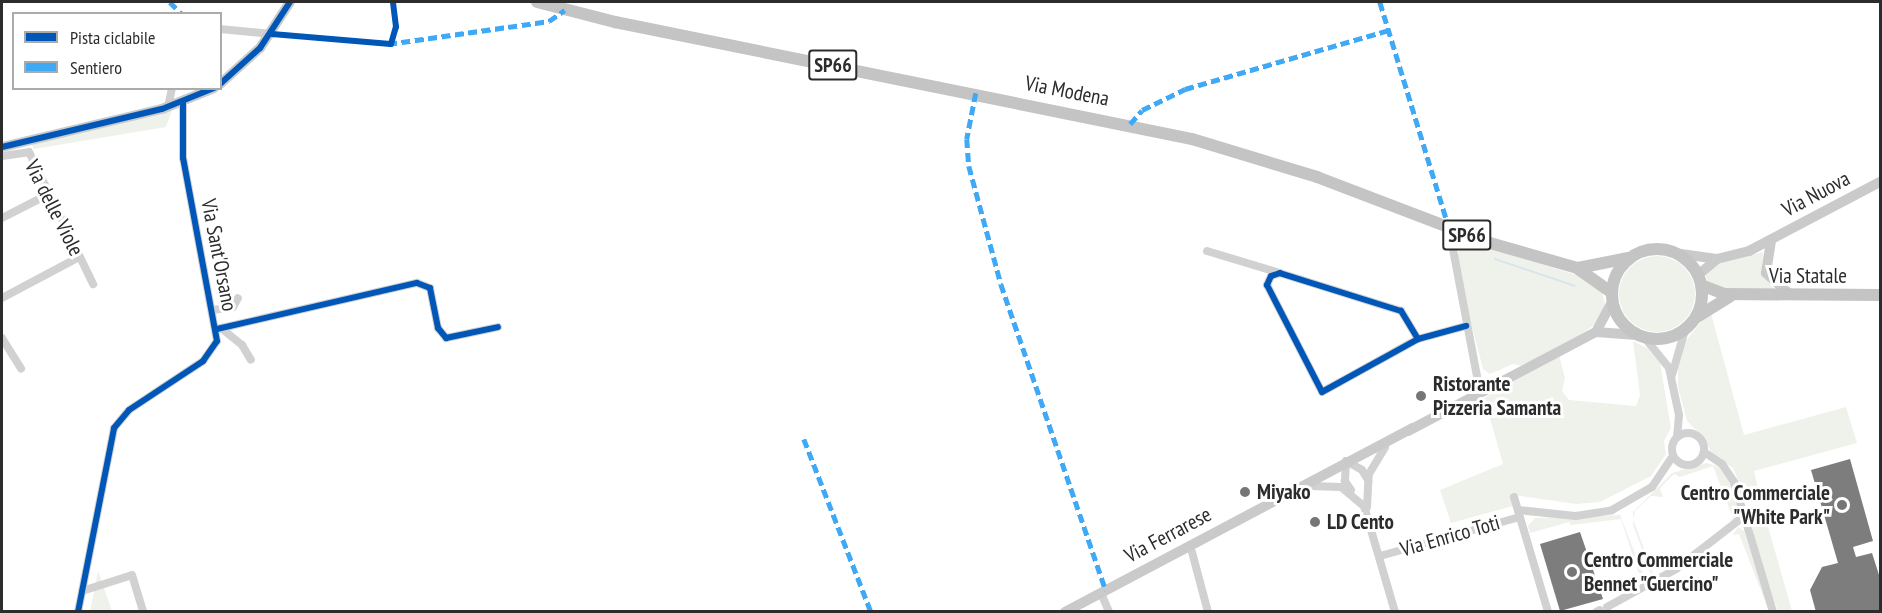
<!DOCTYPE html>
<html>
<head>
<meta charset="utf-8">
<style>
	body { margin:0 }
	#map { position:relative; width:1882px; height:613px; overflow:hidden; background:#fff; font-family:"PT Sans Narrow",sans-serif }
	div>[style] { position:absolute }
	.green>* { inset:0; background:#eef2eb }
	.round { border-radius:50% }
	.stream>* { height:2px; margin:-1px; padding:0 1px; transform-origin:1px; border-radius:1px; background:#d8e4ee }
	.building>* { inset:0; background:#7d7d7d }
	.street>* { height:8px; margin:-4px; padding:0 4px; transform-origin:4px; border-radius:4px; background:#d1d1d1 }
	.street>.ring { margin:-4px; padding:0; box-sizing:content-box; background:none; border:8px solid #d1d1d1; border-radius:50% }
	.secondary>* { height:10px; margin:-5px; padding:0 5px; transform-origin:5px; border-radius:5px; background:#cacaca }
	.primary>* { height:12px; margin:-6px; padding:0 6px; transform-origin:6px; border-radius:6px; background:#c4c4c4 }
	.primary>.ring { margin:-6px; padding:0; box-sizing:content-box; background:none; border:12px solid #c4c4c4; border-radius:50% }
	.quiet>* { height:4.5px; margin-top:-2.25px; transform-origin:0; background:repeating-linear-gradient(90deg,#3fa9f5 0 9px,transparent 0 13.5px) }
	.cycleway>* { height:6px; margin:-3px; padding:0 3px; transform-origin:3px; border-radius:3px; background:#0057b8 }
	.dots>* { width:16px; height:16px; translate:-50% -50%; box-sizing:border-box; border:3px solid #fff; border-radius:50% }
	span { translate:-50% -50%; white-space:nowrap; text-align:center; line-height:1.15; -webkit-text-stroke:6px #fff; paint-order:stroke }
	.shield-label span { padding:2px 4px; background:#fff; border:2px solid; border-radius:4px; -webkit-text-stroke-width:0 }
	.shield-label { font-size:20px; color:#2c2c2c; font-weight:700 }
	.street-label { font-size:21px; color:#2c2c2c }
	.poi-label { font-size:21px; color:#2c2c2c; font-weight:700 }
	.left { translate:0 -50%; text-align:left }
	.right { translate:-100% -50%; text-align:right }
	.frame { position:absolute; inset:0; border:3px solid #2c2c2c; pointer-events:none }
	.legend { position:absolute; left:12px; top:12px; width:210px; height:78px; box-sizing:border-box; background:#fff; border:2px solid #ababab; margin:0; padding:8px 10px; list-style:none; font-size:18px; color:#2c2c2c }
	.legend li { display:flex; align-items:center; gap:12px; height:30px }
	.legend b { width:30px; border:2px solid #ababab }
</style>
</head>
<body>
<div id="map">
	<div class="green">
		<div style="clip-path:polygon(173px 107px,166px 127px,34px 149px,32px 144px)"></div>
		<div style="clip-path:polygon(1461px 245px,1496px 250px,1583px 277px,1601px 288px,1606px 307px,1598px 322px,1583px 333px,1522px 366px,1513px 364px,1490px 374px,1483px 369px,1469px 315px,1457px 257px)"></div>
		<div style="clip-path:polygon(1763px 252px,1762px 273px,1774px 289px,1719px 290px,1708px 285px,1705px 274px,1715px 265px)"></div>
		<div class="round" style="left:1619px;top:256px;width:76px;height:76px"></div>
		<div style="clip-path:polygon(1710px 310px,1744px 435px,1846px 407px,1857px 443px,1754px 471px,1760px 497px,1746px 499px,1733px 468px,1712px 454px,1704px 438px,1687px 421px,1678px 387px,1678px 363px,1685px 342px)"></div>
		<div style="clip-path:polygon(1633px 341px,1647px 348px,1660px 363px,1671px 428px,1664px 441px,1666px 454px,1651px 476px,1600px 502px,1576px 504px,1514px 495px,1513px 506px,1451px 523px,1440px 490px,1503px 464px,1484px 398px,1559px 355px,1565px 378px,1562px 391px,1569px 400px,1636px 406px,1640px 395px)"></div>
		<div style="clip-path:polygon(1707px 463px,1719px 467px,1730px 481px,1740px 517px,1729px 521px,1733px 518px,1713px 466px,1680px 477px,1674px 474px,1660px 488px,1663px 497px,1651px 496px,1635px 511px,1633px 519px,1653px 573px,1657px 573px,1653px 579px,1633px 525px,1633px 512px,1672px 473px)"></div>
		<div style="clip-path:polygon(1763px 509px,1792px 611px,1778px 611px,1765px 576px,1749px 516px)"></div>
		<div style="clip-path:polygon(1620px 515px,1645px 579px,1642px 584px,1621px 519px,1571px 525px,1569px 522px,1530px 533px,1528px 526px,1535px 518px)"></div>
		<div style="clip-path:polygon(1738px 527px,1744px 531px,1769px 611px,1739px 534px,1733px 535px)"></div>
		<div style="clip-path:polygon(98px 571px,112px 611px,90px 612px)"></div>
	</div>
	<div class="stream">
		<div style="left:1495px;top:259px;width:84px;rotate:18.6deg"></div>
	</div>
	<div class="building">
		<div style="clip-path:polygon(1850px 459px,1873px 541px,1853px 547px,1856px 557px,1872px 553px,1881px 581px,1881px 612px,1816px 612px,1810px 590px,1822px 567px,1838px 563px,1811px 470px)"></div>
		<div style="clip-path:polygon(1580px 532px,1603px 599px,1560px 611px,1540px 544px)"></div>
	</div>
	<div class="street">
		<div style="left:220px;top:29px;width:52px;rotate:5.5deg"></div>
		<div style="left:168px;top:107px;width:19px;rotate:-78deg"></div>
		<div style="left:2px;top:156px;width:27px;rotate:-8deg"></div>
		<div style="left:29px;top:152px;width:147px;rotate:64.1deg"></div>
		<div style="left:2px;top:218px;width:53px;rotate:-27.1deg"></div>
		<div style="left:1449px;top:228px;width:156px;rotate:79.3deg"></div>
		<div style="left:1478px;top:381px;width:11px;rotate:41deg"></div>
		<div style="left:1207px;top:251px;width:76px;rotate:16.8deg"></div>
		<div style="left:2px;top:298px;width:87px;rotate:-28deg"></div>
		<div style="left:213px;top:310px;width:20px;rotate:-9deg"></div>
		<div style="left:233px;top:307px;width:10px;rotate:-61deg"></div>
		<div style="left:221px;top:328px;width:27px;rotate:39deg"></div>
		<div style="left:242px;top:345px;width:17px;rotate:59deg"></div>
		<div style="left:217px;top:329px;width:205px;rotate:-13deg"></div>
		<div style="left:417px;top:283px;width:14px;rotate:21deg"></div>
		<div style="left:430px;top:288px;width:41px;rotate:78.7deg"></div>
		<div style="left:438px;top:328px;width:13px;rotate:51deg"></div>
		<div style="left:446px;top:338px;width:53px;rotate:-11.9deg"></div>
		<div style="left:1644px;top:337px;width:40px;rotate:51deg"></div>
		<div style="left:1669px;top:368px;width:48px;rotate:78deg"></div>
		<div style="left:1679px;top:415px;width:22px;rotate:95deg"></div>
		<div style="left:2px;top:338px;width:36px;rotate:58deg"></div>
		<div style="left:1418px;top:339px;width:33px;rotate:-121deg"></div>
		<div style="left:1401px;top:311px;width:127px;rotate:-162.6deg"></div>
		<div style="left:1280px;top:273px;width:9px;rotate:162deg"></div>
		<div style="left:1271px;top:276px;width:10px;rotate:114deg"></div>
		<div style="left:1267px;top:285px;width:120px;rotate:62.8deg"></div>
		<div style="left:1322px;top:392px;width:110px;rotate:-28.9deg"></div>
		<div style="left:1418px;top:339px;width:50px;rotate:-15.2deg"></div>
		<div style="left:1672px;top:375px;width:47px;rotate:-73.9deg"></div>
		<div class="ring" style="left:1672px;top:433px;width:24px;height:24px"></div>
		<div style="left:1704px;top:452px;width:22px;rotate:34deg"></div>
		<div style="left:1722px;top:464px;width:22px;rotate:56deg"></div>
		<div style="left:1734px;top:482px;width:136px;rotate:73.3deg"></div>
		<div style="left:1311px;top:486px;width:30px;rotate:2deg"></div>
		<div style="left:1341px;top:487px;width:30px;rotate:40deg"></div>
		<div style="left:1364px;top:506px;width:110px;rotate:73.7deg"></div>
		<div style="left:1351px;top:490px;width:11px;rotate:-124deg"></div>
		<div style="left:1345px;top:481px;width:20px;rotate:-87deg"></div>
		<div style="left:1346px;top:461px;width:18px;rotate:29deg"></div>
		<div style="left:1362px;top:470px;width:12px;rotate:59deg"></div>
		<div style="left:1514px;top:497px;width:120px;rotate:73.5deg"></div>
		<div style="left:1367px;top:507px;width:33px;rotate:-87deg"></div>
		<div style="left:1369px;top:474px;width:31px;rotate:-59deg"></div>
		<div style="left:1518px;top:510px;width:58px;rotate:5.9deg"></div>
		<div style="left:1576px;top:516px;width:36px;rotate:-9deg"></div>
		<div style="left:1612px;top:510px;width:46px;rotate:-29.9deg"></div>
		<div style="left:1652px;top:487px;width:37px;rotate:-56deg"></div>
		<div style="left:1192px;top:552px;width:62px;rotate:75.1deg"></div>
		<div style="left:1380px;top:556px;width:145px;rotate:-15.6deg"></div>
		<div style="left:82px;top:591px;width:52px;rotate:-17.7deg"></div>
		<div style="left:132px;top:575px;width:39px;rotate:73deg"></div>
		<div style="left:1101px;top:593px;width:21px;rotate:67deg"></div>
		<div style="left:1607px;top:607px;width:79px;rotate:-28.8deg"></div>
		<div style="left:1676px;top:569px;width:85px;rotate:-37.8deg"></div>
		<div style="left:78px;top:612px;width:187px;rotate:-78.9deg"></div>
		<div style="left:114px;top:428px;width:23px;rotate:-50deg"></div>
		<div style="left:129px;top:410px;width:89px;rotate:-33.5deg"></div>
		<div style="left:203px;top:361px;width:24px;rotate:-55deg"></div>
		<div style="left:217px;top:341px;width:186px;rotate:-100.5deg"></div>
		<div style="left:183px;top:158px;width:55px;rotate:-90deg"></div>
		<div style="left:1596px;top:612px;width:4px;rotate:-27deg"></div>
	</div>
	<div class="secondary">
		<div style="left:220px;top:84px;width:54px;rotate:-42deg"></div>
		<div style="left:260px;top:48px;width:55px;rotate:-56.9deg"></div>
		<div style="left:2px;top:147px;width:164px;rotate:-13.4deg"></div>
		<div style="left:162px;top:109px;width:56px;rotate:-22deg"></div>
		<div style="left:1771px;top:241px;width:32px;rotate:99deg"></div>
		<div style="left:1766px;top:273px;width:31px;rotate:42deg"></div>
		<div style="left:1674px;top:253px;width:43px;rotate:7.9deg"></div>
		<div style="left:1717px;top:259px;width:33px;rotate:-14deg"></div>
		<div style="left:1749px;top:251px;width:148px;rotate:-27.8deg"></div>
		<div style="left:1698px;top:275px;width:25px;rotate:-40deg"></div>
		<div style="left:1596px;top:332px;width:34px;rotate:-62deg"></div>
		<div style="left:1408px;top:431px;width:212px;rotate:-27.8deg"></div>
		<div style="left:1596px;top:332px;width:41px;rotate:4.2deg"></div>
		<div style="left:1065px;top:612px;width:393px;rotate:-27.9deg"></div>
	</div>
	<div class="primary">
		<div style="left:537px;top:2px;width:81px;rotate:14.4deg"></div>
		<div style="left:615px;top:22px;width:589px;rotate:11.46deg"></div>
		<div style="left:1192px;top:139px;width:131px;rotate:16.9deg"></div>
		<div style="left:1317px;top:177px;width:185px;rotate:20.9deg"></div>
		<div style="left:1490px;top:243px;width:91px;rotate:16deg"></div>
		<div style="left:1577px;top:268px;width:43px;rotate:35.5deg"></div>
		<div class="ring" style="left:1612px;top:249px;width:78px;height:78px"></div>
		<div style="left:1578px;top:268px;width:51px;rotate:-11.3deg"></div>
		<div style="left:1701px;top:285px;width:26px;rotate:21deg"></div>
		<div style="left:1725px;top:294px;width:155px;rotate:0.4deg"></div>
		<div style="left:1697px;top:317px;width:39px;rotate:-32deg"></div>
	</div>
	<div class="quiet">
		<div style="left:170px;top:2px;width:17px;rotate:45deg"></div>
		<div style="left:1380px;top:2px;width:236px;rotate:73deg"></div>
		<div style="left:388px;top:44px;width:163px;rotate:-8.1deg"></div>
		<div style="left:549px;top:21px;width:19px;rotate:-35deg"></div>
		<div style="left:976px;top:93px;width:47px;rotate:101.1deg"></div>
		<div style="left:967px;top:139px;width:27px;rotate:86deg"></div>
		<div style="left:969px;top:166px;width:122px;rotate:74.8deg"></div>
		<div style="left:1001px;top:284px;width:324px;rotate:71.1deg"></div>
		<div style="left:1130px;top:124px;width:18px;rotate:-49deg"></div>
		<div style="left:1142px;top:110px;width:48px;rotate:-26deg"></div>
		<div style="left:1185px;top:89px;width:212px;rotate:-16.1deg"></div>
		<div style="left:804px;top:439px;width:186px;rotate:68.8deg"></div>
	</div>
	<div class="cycleway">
		<div style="left:272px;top:34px;width:119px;rotate:4.8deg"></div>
		<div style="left:391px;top:44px;width:18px;rotate:-74deg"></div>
		<div style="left:396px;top:27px;width:25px;rotate:-97deg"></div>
		<div style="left:220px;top:84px;width:54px;rotate:-42deg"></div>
		<div style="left:260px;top:48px;width:55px;rotate:-56.9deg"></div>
		<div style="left:2px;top:147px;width:164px;rotate:-13.4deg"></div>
		<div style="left:162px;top:109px;width:56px;rotate:-22deg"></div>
		<div style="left:217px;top:329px;width:205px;rotate:-13deg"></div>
		<div style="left:417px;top:283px;width:14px;rotate:21deg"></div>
		<div style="left:430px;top:288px;width:41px;rotate:78.7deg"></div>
		<div style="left:438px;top:328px;width:13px;rotate:51deg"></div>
		<div style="left:446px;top:338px;width:53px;rotate:-11.9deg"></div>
		<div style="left:1418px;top:339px;width:33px;rotate:-121deg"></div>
		<div style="left:1401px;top:311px;width:127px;rotate:-162.6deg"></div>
		<div style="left:1280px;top:273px;width:9px;rotate:162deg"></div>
		<div style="left:1271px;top:276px;width:10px;rotate:114deg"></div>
		<div style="left:1267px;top:285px;width:120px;rotate:62.8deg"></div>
		<div style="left:1322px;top:392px;width:110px;rotate:-28.9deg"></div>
		<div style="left:1418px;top:339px;width:50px;rotate:-15.2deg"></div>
		<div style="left:78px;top:612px;width:187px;rotate:-78.9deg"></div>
		<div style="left:114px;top:428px;width:23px;rotate:-50deg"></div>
		<div style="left:129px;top:410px;width:89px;rotate:-33.5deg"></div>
		<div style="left:203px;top:361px;width:24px;rotate:-55deg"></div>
		<div style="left:217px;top:341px;width:186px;rotate:-100.5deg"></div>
		<div style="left:183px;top:158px;width:55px;rotate:-90deg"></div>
	</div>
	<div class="dots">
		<div style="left:1421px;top:396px;background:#767676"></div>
		<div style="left:1245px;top:492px;background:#767676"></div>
		<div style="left:1842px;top:505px;background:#767676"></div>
		<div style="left:1315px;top:522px;background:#767676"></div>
		<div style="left:1572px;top:572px;background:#767676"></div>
	</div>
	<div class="shield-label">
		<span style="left:833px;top:65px">SP66</span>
		<span style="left:1467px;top:235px">SP66</span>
	</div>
	<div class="street-label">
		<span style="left:1067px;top:91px;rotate:11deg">Via Modena</span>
		<span style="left:1816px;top:194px;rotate:-28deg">Via Nuova</span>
		<span style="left:54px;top:208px;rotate:63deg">Via delle Viole</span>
		<span style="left:219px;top:255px;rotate:79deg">Via Sant'Orsano</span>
		<span style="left:1808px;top:276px">Via Statale</span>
		<span style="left:1168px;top:535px;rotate:-28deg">Via Ferrarese</span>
		<span style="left:1450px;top:536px;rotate:-16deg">Via Enrico Toti</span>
	</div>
	<div class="poi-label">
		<span class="left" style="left:1433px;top:396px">Ristorante<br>Pizzeria Samanta</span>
		<span class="left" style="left:1257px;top:492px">Miyako</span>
		<span class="right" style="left:1830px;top:505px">Centro Commerciale<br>"White Park"</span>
		<span class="left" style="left:1327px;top:522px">LD Cento</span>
		<span class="left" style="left:1584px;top:572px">Centro Commerciale<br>Bennet "Guercino"</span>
	</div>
	<div class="frame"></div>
	<ul class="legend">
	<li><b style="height:8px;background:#0057b8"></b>Pista ciclabile</li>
	<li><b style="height:8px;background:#3fa9f5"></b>Sentiero</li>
	</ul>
</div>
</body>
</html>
